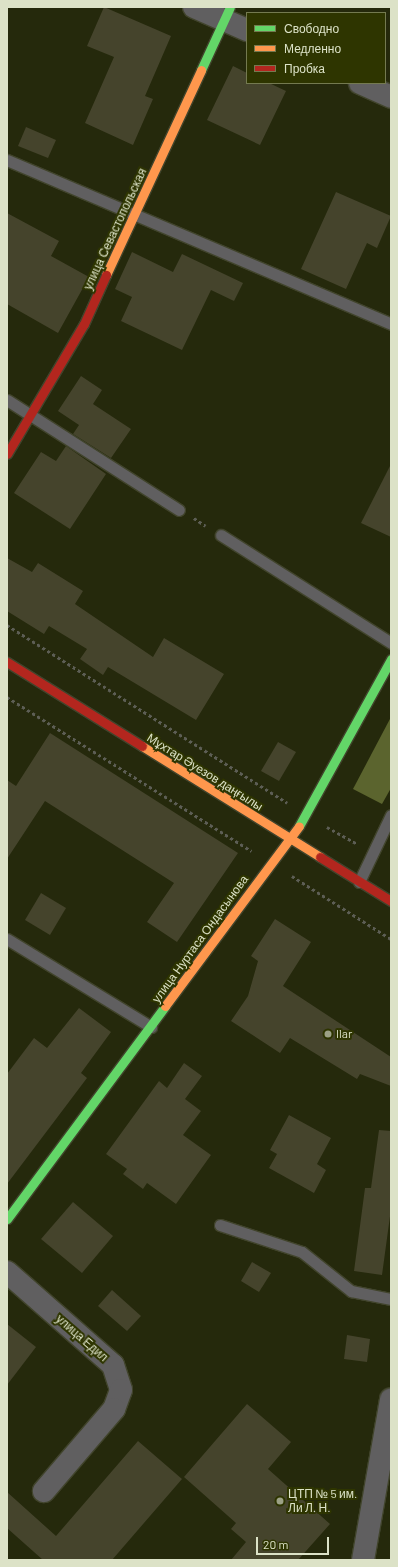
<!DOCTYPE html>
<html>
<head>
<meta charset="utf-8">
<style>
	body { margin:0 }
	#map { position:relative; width:398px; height:1567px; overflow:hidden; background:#25290c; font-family:Barlow,sans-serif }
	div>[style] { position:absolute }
	.forest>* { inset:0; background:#5b642e }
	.building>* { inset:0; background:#45442c }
	.path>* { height:2.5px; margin-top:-1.25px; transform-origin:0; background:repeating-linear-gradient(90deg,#5d5e55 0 3px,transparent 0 6px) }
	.roads { filter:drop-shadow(1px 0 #41442c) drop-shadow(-1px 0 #41442c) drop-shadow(0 1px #41442c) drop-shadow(0 -1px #41442c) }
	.lane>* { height:11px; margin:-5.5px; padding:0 5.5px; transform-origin:5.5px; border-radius:5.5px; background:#605f60 }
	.street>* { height:22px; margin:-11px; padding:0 11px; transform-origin:11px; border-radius:11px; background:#605f60 }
	.fast>* { height:9px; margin:-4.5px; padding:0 4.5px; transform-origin:4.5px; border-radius:4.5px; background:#63d668 }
	.slow>* { height:9px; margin:-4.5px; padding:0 4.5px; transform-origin:4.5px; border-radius:4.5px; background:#ff974d }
	.jam>* { height:9px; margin:-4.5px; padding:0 4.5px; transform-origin:4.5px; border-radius:4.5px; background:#b3261e }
	.dots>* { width:11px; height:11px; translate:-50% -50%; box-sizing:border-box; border:2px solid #2e3500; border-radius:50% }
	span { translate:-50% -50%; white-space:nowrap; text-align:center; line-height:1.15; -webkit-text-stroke:4px #2e3500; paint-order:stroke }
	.street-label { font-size:12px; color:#dce2c7 }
	.poi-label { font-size:12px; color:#dce2c7 }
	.left { translate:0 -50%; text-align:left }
	.frame { position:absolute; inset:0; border:8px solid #dce2c7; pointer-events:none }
	.legend { position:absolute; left:246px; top:12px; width:140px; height:72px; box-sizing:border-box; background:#2e3500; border:1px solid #747a50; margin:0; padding:5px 7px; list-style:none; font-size:12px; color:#dce2c7 }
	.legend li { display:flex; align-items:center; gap:8px; height:20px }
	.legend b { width:20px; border:1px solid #747a50 }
	.scale { position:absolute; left:256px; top:1537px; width:73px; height:18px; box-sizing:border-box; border:2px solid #dce2c7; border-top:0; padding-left:5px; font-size:12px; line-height:14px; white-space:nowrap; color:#dce2c7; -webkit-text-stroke:3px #2e3500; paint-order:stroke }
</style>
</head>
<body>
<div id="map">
	<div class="forest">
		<div style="clip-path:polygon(391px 717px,391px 788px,382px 804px,353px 789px)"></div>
	</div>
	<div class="building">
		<div style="clip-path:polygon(104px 7px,171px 36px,145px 96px,153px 99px,133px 145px,85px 123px,114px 57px,87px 46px)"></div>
		<div style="clip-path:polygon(233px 66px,247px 73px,247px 83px,269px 83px,286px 91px,260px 145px,207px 120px)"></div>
		<div style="clip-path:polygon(26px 127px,56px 140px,48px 158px,18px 146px)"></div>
		<div style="clip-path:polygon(336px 192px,391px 216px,377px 248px,367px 243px,346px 289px,301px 269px)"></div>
		<div style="clip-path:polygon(7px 213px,59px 241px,51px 256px,89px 277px,58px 333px,7px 304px)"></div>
		<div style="clip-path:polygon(132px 252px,173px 272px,182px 254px,243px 283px,234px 301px,211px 290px,182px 350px,121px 321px,132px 297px,115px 289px)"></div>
		<div style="clip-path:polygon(81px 376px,102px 390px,93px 404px,131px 429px,111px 458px,73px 434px,79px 425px,58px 411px)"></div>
		<div style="clip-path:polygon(66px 446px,106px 474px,70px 529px,14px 493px,41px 452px,56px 461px)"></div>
		<div style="clip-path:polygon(391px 464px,391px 537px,361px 523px)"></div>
		<div style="clip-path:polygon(7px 558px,32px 572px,38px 563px,83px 591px,75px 604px,153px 657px,164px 638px,224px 674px,196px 720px,108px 667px,103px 675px,80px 659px,87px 649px,49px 626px,44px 634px,7px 611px)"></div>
		<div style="clip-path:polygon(50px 733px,238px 853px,177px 942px,147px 922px,174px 883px,45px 801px,7px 859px,7px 780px,16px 786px)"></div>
		<div style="clip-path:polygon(278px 742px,296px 752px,279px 781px,261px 771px)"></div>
		<div style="clip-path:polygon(41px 893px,66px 908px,50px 935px,25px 920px)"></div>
		<div style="clip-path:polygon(275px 919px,311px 942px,283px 986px,391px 1057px,391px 1086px,360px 1074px,357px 1079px,290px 1038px,280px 1053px,231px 1021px,248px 996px,258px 961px,251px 956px)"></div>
		<div style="clip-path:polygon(79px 1008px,111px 1032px,81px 1073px,87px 1078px,7px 1184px,7px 1074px,34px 1038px,47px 1048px)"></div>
		<div style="clip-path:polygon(184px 1063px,202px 1076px,185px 1099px,201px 1111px,183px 1135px,211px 1155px,176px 1204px,147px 1183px,143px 1189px,123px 1174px,127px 1169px,106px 1154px,159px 1081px,167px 1088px)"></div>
		<div style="clip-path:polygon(289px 1115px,331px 1138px,317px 1164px,326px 1170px,314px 1193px,269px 1168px,277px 1154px,270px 1150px)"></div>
		<div style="clip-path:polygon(379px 1130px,391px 1131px,391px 1209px,382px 1275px,354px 1271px,365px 1188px,371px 1188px)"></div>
		<div style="clip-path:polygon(73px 1202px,113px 1236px,82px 1273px,41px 1239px)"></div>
		<div style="clip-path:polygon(252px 1262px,271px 1273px,259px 1292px,241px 1281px)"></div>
		<div style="clip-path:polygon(112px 1290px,141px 1316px,127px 1331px,98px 1306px)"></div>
		<div style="clip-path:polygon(7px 1324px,36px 1347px,7px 1385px)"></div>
		<div style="clip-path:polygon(347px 1335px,370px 1339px,367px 1362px,344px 1359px)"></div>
		<div style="clip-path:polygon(247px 1404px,291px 1442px,268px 1469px,330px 1524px,298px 1560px,231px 1560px,246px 1542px,231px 1529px,236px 1523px,184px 1477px)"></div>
		<div style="clip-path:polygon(138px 1441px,182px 1479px,112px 1560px,43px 1560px,7px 1528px,7px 1492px,56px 1536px)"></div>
	</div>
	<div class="path">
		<div style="left:194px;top:518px;width:14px;rotate:34deg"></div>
		<div style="left:7px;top:625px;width:332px;rotate:32.4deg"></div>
		<div style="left:7px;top:697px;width:289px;rotate:32.2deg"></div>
		<div style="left:327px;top:827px;width:35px;rotate:29deg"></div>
		<div style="left:292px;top:876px;width:117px;rotate:32.5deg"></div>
	</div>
	<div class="roads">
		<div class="lane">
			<div style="left:7px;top:160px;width:418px;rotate:23.1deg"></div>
			<div style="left:7px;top:400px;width:204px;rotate:32.6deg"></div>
			<div style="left:221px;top:535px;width:201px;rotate:32.4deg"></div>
			<div style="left:359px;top:882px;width:74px;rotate:-64.5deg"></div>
			<div style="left:7px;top:939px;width:169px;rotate:31.4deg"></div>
			<div style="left:220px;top:1225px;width:86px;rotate:18.2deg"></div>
			<div style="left:302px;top:1252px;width:63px;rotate:38.5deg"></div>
			<div style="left:351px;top:1291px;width:41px;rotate:11.3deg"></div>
		</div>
		<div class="street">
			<div style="left:194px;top:7px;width:58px;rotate:23.5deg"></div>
			<div style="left:360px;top:83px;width:34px;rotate:24deg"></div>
			<div style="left:7px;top:1272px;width:141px;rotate:41.3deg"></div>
			<div style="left:113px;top:1365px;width:26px;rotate:72deg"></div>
			<div style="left:121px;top:1390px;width:20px;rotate:110deg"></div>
			<div style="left:114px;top:1409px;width:108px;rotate:130.5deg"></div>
			<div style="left:363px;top:1560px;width:163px;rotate:-80.1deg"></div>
		</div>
		<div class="fast">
			<div style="left:201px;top:70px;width:69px;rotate:-65.3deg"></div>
			<div style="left:299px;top:826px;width:191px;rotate:-61.1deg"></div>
			<div style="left:7px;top:1219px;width:265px;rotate:-53.4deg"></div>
		</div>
		<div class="slow">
			<div style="left:106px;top:275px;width:226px;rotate:-65.1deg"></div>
			<div style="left:142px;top:746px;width:210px;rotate:31.9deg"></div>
			<div style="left:165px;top:1006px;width:224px;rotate:-53.3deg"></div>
		</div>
		<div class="jam">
			<div style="left:7px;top:454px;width:151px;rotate:-59.4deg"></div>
			<div style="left:84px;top:324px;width:54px;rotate:-65.8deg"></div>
			<div style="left:7px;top:662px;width:159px;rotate:31.9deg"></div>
			<div style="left:320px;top:857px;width:84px;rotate:31.8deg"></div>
		</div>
	</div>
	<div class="dots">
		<div style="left:328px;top:1034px;background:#9ca186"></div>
		<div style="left:280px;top:1501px;background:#9ca186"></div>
	</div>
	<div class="street-label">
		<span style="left:115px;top:229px;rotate:-65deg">улица Севастопольская</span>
		<span style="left:205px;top:772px;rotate:32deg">Мұхтар Әуезов даңғылы</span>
		<span style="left:200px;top:939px;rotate:-54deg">улица Нуртаса Ондасынова</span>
		<span style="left:82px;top:1338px;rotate:41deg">улица Едил</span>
	</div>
	<div class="poi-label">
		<span class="left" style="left:336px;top:1034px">Ilar</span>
		<span class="left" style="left:288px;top:1501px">ЦТП № 5 им.<br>Ли Л. Н.</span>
	</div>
	<div class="frame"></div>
	<ul class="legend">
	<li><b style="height:5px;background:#63d668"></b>Свободно</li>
	<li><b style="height:5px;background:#ff974d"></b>Медленно</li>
	<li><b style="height:5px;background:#b3261e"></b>Пробка</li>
	</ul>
	<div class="scale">20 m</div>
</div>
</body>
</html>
